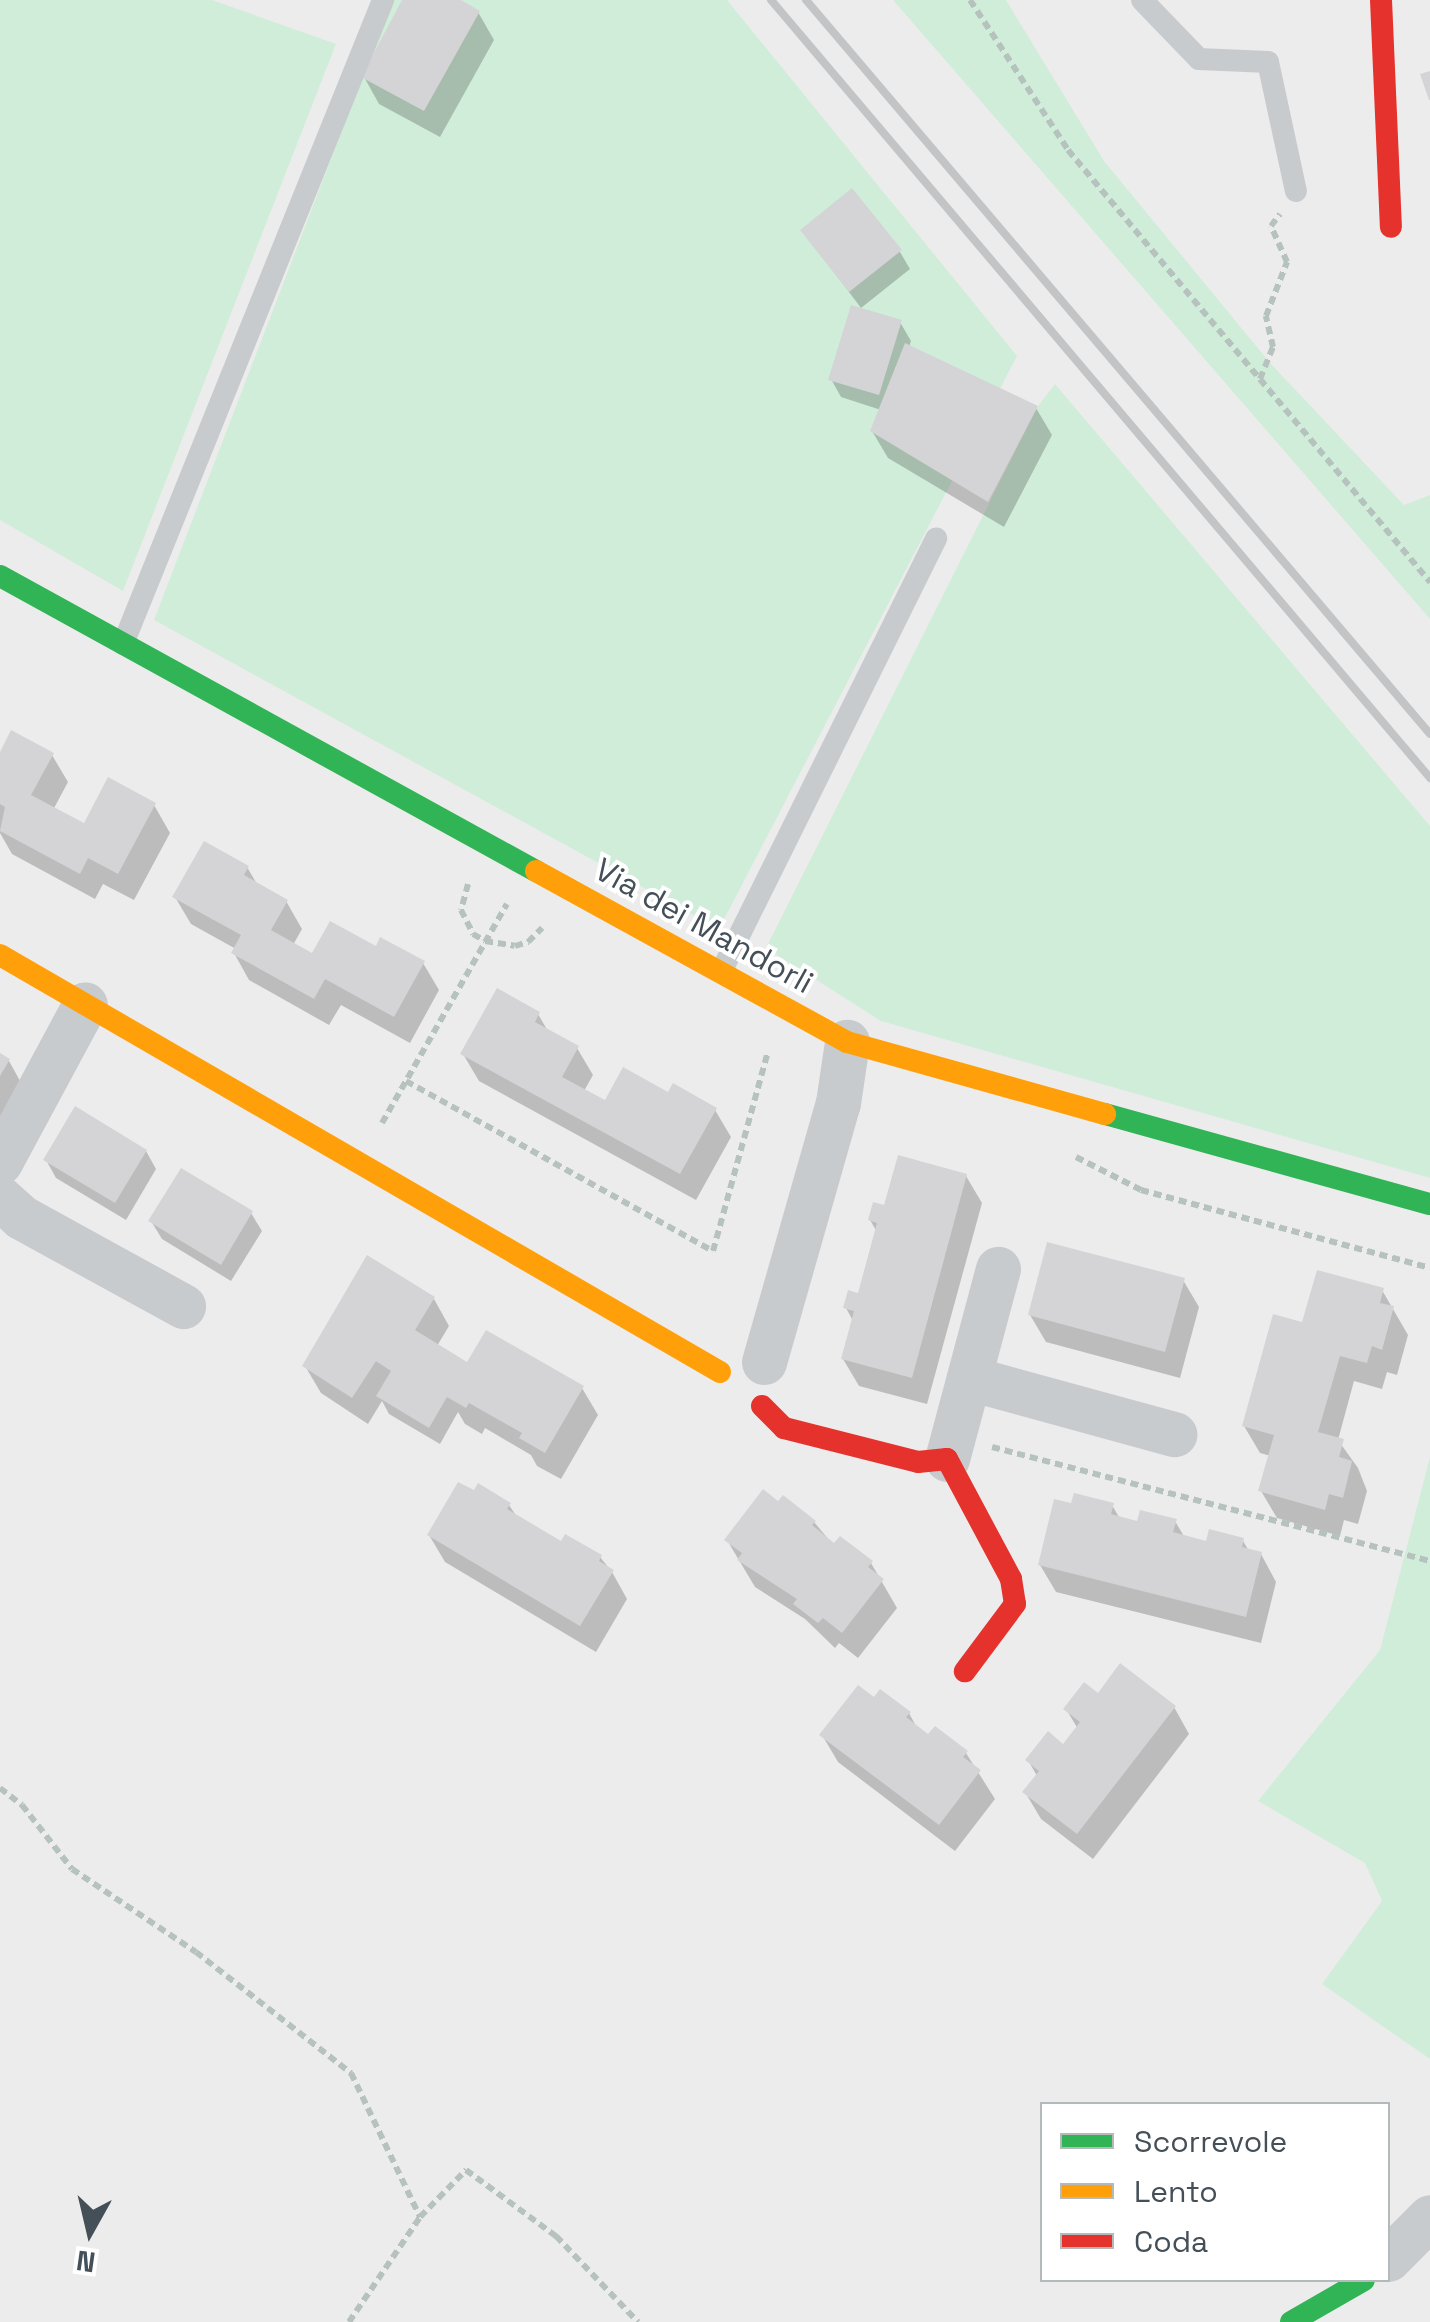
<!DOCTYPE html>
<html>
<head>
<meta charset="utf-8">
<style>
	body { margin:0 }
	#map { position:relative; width:1430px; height:2322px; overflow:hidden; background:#edecec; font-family:"Space Grotesk",sans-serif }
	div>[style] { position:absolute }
	.green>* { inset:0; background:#d0edda }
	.shadow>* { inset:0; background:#0003 }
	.building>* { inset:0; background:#d4d4d7 }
	.path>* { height:6px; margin-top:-3px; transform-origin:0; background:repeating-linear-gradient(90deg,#b6c2be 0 8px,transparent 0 13px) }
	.lane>* { height:22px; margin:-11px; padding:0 11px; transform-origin:11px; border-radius:11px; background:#c8cbcd }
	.street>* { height:45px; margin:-22.5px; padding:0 22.5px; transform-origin:22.5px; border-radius:22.5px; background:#c8cbcd }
	.fast>* { height:22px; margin:-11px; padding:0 11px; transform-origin:11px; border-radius:11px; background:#30b455 }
	.slow>* { height:22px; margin:-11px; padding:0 11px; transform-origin:11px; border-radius:11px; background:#ff9f0a }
	.jam>* { height:22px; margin:-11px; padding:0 11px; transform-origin:11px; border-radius:11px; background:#e5322d }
	.rail>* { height:8px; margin:-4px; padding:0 4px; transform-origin:4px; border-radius:4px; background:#c2c4c6 }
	span { translate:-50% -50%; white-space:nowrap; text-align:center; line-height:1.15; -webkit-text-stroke:8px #fff; paint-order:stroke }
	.street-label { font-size:32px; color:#444f58 }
	.legend { position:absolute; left:1040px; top:2102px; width:350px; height:180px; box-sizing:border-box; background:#fff; border:2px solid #b4b9bc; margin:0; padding:12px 18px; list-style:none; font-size:30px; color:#444f58 }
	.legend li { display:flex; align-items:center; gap:20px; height:50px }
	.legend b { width:50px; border:2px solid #b4b9bc }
	.north { position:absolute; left:40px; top:2182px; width:100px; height:100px; -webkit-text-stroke:8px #fff; paint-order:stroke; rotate:188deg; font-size:28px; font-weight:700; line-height:40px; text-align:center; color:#444f58 }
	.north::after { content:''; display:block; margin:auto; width:35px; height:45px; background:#444f58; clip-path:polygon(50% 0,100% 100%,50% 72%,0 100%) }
</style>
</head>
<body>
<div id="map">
	<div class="green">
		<div style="clip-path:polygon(0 0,212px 0,336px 44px,123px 591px,0 520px)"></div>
		<div style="clip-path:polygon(392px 0,727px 0,1017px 356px,719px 929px,154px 620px)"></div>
		<div style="clip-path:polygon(893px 0,1006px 0,1104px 161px,1271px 364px,1404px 505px,1430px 495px,1430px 619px)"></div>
		<div style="clip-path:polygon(1055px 384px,1430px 826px,1430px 1178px,881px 1021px,766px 948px,1038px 406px)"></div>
		<div style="clip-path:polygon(1430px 1457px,1430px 2059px,1322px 1984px,1382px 1901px,1365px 1863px,1258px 1801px,1380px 1650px)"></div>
	</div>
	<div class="shadow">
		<div style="clip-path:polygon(405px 0,455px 0,478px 12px,494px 40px,440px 137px,379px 104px,364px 77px)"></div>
		<div style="clip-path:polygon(803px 231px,900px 252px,910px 269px,861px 308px)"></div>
		<div style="clip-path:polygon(900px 322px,911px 341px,909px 347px,1036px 408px,1052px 435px,1004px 527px,888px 458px,872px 431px,881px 410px,841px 397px,831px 379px)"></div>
		<div style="clip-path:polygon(52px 755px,68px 782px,53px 810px,85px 826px,154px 805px,170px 833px,134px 900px,103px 884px,95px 899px,12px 854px,0 833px,0 758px)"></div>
		<div style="clip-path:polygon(247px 867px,258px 886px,286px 901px,302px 929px,293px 945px,313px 956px,423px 963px,439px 990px,410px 1043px,341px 1005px,329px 1025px,249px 980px,234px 953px,236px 949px,191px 924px,175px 897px)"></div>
		<div style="clip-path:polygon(538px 1014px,549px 1033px,577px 1048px,593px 1075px,584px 1091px,606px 1103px,669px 1096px,715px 1110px,731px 1137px,696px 1200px,479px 1081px,463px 1054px)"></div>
		<div style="clip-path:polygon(0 1056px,9px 1061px,24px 1088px,0 1129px)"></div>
		<div style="clip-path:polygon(146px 1151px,156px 1169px,126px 1220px,56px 1178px,46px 1160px)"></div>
		<div style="clip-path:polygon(966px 1176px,982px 1203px,927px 1404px,859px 1386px,843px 1359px,853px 1321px,846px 1308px,860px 1296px,877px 1232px,870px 1220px)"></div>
		<div style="clip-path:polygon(251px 1213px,262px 1231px,231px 1281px,162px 1239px,151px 1221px)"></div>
		<div style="clip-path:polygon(1183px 1280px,1199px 1307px,1180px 1378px,1046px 1342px,1030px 1315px)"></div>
		<div style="clip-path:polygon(1382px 1290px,1408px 1335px,1397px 1375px,1387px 1372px,1382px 1389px,1354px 1381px,1338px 1440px,1358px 1468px,1367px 1491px,1358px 1524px,1344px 1520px,1340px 1536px,1277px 1518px,1261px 1491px,1271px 1456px,1260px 1453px,1244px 1426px,1304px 1325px)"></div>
		<div style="clip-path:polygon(434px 1299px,449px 1326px,437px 1346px,465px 1363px,582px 1388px,598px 1415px,561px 1479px,537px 1466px,531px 1455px,485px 1428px,482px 1434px,465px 1424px,458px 1412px,440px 1444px,389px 1414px,382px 1401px,368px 1424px,321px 1393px,305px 1366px)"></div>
		<div style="clip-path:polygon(509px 1505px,517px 1517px,562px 1544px,600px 1557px,612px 1572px,627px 1599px,596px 1652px,445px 1562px,429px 1535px)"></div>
		<div style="clip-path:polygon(1112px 1505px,1120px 1519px,1139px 1524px,1175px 1521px,1185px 1538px,1208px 1544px,1243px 1541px,1249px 1551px,1261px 1554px,1276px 1582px,1261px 1643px,1056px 1592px,1040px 1565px,1073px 1506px)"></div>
		<div style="clip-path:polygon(814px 1522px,835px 1547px,871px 1563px,897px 1608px,858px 1658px,839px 1643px,835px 1648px,805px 1619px,755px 1587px,727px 1540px)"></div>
		<div style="clip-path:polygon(1098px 1696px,1174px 1707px,1189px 1734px,1093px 1859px,1041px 1819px,1025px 1792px,1037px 1776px,1028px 1760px,1064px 1747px,1078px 1729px,1066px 1709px)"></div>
		<div style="clip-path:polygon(874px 1701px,909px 1713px,918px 1730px,966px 1753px,995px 1799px,955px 1851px,838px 1762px,822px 1735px)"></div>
	</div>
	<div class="building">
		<div style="clip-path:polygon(402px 0,461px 0,480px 11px,424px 111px,361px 77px)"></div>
		<div style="clip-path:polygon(1430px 71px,1430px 100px,1429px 100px,1420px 74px)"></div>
		<div style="clip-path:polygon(852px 188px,902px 250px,849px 292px,800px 230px)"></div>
		<div style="clip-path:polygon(851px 305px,902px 320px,879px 395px,828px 380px)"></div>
		<div style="clip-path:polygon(905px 343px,1038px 406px,988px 502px,870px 431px)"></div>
		<div style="clip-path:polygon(11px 730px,54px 753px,31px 795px,84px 823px,108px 777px,156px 803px,118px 874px,88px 858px,80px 874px,0 831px,5px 807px,0 804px,0 752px)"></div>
		<div style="clip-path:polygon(204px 841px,249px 866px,244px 875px,288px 900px,271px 930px,312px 953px,330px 921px,376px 946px,380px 937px,425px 961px,394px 1017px,325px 979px,314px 999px,231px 953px,241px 935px,172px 897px)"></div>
		<div style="clip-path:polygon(497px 988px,540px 1012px,535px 1022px,579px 1046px,562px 1077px,605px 1100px,623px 1067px,668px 1092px,673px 1083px,717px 1108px,680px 1174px,460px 1054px)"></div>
		<div style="clip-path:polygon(0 1053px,10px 1059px,0 1076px)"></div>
		<div style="clip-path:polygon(75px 1106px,147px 1150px,115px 1203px,43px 1160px)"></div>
		<div style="clip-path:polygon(898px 1155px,967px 1174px,912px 1378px,841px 1359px,854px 1311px,843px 1308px,848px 1290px,858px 1293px,877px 1223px,868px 1220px,873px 1202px,884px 1205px)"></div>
		<div style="clip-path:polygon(181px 1168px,253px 1211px,221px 1265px,148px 1221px)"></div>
		<div style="clip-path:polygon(1047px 1242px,1185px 1278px,1165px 1352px,1028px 1315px)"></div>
		<div style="clip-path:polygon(367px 1255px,435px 1297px,415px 1330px,467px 1362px,486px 1330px,584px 1386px,545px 1453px,519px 1438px,522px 1433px,469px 1403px,466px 1408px,447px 1397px,429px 1428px,376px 1396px,391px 1371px,376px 1361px,352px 1398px,302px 1366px)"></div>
		<div style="clip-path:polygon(1317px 1270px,1384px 1288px,1380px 1303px,1394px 1306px,1382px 1350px,1372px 1346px,1367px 1363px,1340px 1356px,1318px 1432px,1344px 1439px,1339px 1457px,1352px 1461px,1343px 1498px,1329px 1494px,1325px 1510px,1258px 1491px,1274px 1435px,1242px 1426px,1273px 1314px,1302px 1322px)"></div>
		<div style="clip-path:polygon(458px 1482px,474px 1490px,478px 1483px,511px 1503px,507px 1509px,561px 1541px,565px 1534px,602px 1555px,599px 1561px,614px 1570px,580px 1626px,427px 1535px)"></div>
		<div style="clip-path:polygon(763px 1489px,778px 1501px,783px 1495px,816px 1521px,812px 1525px,834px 1543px,840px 1536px,873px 1561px,868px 1567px,884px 1579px,842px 1633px,823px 1618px,818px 1623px,793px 1604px,797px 1599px,737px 1560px,742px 1553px,724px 1540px)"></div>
		<div style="clip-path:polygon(1074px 1493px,1114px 1503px,1111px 1514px,1137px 1521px,1140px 1510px,1177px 1519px,1173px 1532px,1206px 1541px,1209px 1529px,1244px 1538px,1242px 1547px,1262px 1552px,1246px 1617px,1038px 1565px,1054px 1499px,1071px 1503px)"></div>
		<div style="clip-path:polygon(1120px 1663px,1176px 1706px,1077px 1834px,1022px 1792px,1039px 1771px,1025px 1760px,1048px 1731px,1063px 1744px,1080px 1722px,1063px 1709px,1084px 1682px,1098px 1693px)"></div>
		<div style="clip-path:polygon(858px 1685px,874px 1697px,880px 1689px,911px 1712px,906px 1717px,928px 1734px,935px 1726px,968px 1751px,963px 1757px,981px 1770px,939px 1825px,819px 1735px)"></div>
	</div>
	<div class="path">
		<div style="left:970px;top:0;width:179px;rotate:56.8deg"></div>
		<div style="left:1068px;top:150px;width:564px;rotate:50.04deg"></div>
		<div style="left:1260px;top:379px;width:35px;rotate:-68deg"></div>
		<div style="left:1273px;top:347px;width:32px;rotate:-103deg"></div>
		<div style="left:1266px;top:316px;width:58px;rotate:-68.7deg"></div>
		<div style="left:1287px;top:262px;width:39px;rotate:-114deg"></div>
		<div style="left:1271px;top:226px;width:15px;rotate:-53deg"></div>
		<div style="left:468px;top:884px;width:27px;rotate:105deg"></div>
		<div style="left:461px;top:910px;width:27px;rotate:63deg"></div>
		<div style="left:473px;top:934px;width:14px;rotate:30deg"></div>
		<div style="left:485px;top:941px;width:30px;rotate:9deg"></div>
		<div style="left:515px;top:946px;width:14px;rotate:-17deg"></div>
		<div style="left:528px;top:942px;width:20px;rotate:-45deg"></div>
		<div style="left:406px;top:1081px;width:351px;rotate:29deg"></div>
		<div style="left:713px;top:1251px;width:206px;rotate:-74.6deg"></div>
		<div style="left:382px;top:1123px;width:252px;rotate:-60.3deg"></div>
		<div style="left:1076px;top:1157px;width:73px;rotate:26.9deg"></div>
		<div style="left:1141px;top:1190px;width:299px;rotate:15.1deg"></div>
		<div style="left:992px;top:1447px;width:453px;rotate:14.6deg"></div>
		<div style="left:0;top:1788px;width:28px;rotate:38deg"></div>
		<div style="left:22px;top:1805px;width:81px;rotate:52deg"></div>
		<div style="left:72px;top:1869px;width:149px;rotate:33.8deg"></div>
		<div style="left:196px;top:1952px;width:197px;rotate:38deg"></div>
		<div style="left:351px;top:2073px;width:160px;rotate:64.4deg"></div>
		<div style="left:420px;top:2217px;width:66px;rotate:-45.6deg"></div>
		<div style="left:466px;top:2170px;width:112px;rotate:36.3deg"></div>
		<div style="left:556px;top:2236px;width:119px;rotate:46.4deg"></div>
		<div style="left:349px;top:2322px;width:127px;rotate:-55.9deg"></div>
	</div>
	<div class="lane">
		<div style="left:1142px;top:0;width:82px;rotate:46deg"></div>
		<div style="left:1199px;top:59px;width:69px;rotate:2.5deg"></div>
		<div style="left:1268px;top:62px;width:132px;rotate:77.8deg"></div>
		<div style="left:123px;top:644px;width:695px;rotate:-68.01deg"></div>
		<div style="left:721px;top:972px;width:484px;rotate:-63.6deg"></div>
	</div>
	<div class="street">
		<div style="left:0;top:1162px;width:179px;rotate:-61.7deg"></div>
		<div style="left:0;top:1198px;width:28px;rotate:42deg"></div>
		<div style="left:21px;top:1217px;width:185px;rotate:28.8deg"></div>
		<div style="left:764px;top:1362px;width:269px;rotate:-74.1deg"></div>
		<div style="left:838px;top:1103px;width:62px;rotate:-81.6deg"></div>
		<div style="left:969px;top:1378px;width:213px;rotate:15.3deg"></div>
		<div style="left:947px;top:1459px;width:197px;rotate:-75deg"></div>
		<div style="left:1388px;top:2259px;width:59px;rotate:-45deg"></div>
	</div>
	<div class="fast">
		<div style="left:0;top:576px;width:612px;rotate:28.83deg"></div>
		<div style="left:1105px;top:1114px;width:337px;rotate:15.5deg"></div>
		<div style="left:1291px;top:2322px;width:84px;rotate:-29.9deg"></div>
	</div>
	<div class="slow">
		<div style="left:536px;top:871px;width:355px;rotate:28.8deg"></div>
		<div style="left:847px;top:1042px;width:268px;rotate:15.6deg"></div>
		<div style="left:0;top:955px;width:832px;rotate:30.08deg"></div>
	</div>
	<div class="jam">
		<div style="left:1381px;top:0;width:227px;rotate:87.5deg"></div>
		<div style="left:762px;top:1406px;width:31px;rotate:45deg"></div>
		<div style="left:784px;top:1428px;width:138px;rotate:14.2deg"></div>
		<div style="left:918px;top:1462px;width:29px;rotate:-6deg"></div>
		<div style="left:947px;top:1459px;width:136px;rotate:61.9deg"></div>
		<div style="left:1011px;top:1579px;width:25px;rotate:81deg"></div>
		<div style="left:1015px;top:1604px;width:84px;rotate:126.7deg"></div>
	</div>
	<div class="rail">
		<div style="left:771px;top:0;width:1020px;rotate:49.73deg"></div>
		<div style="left:806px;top:0;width:963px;rotate:49.63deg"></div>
	</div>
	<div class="street-label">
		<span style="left:704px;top:926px;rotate:29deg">Via dei Mandorli</span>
	</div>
	<ul class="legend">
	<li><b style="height:12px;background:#30b455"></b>Scorrevole</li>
	<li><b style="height:12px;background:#ff9f0a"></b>Lento</li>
	<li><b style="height:12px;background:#e5322d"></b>Coda</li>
	</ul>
	<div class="north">N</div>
</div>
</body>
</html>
